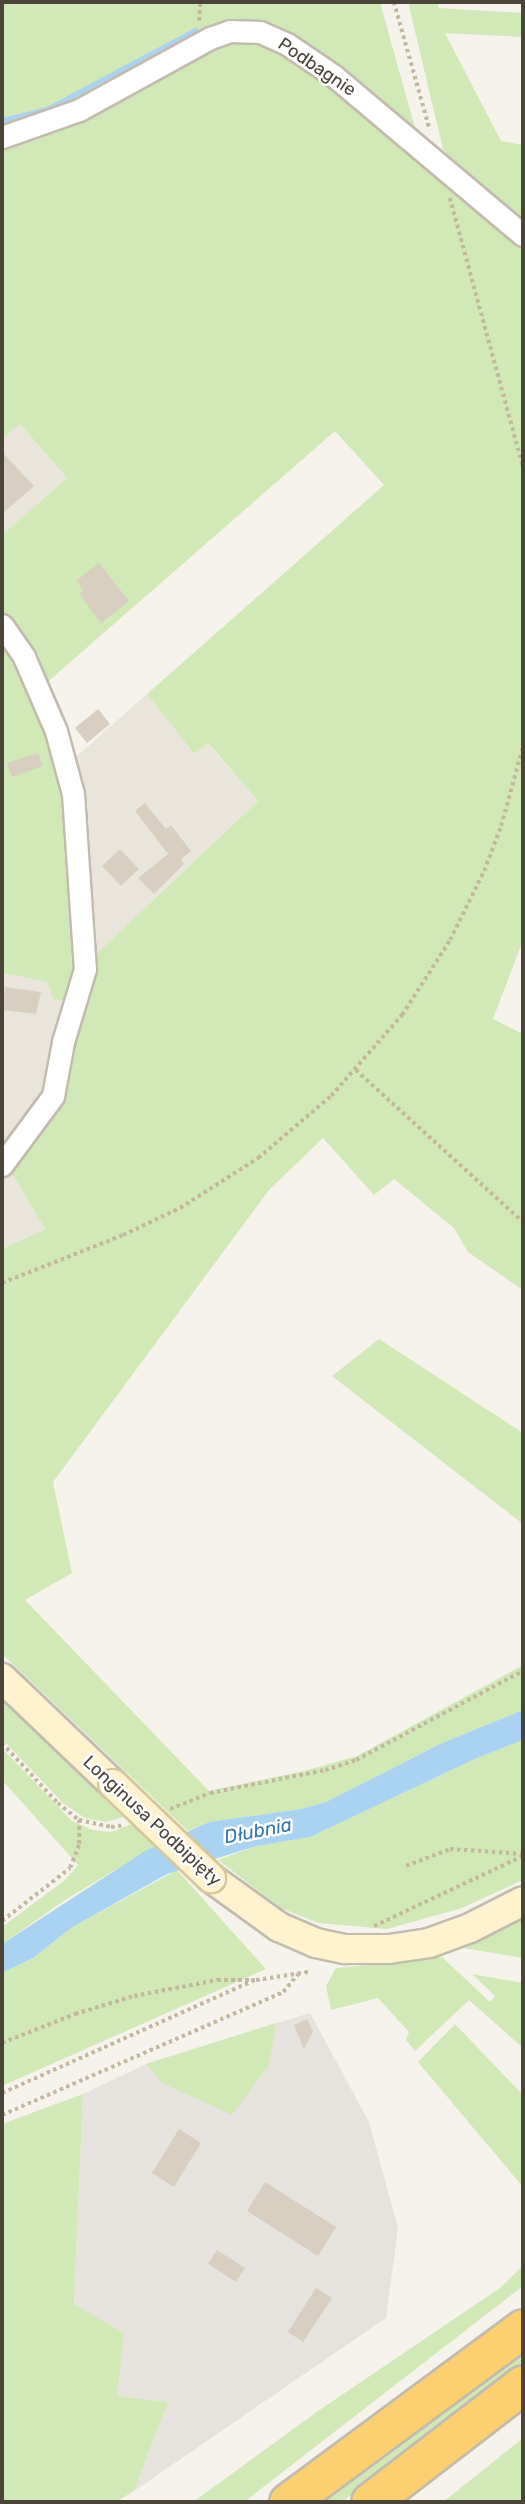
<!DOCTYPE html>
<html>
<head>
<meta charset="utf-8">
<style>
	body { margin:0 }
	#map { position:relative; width:525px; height:2504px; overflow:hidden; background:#f6f3ec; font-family:Rubik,sans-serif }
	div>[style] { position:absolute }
	.residential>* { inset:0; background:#eae5da }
	.industrial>* { inset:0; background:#e6e2dd }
	.green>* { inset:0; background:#d1e9b6 }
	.water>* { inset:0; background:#aad3f1 }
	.stream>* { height:5px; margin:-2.5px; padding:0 2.5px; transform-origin:2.5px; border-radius:2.5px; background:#aad3f1 }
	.building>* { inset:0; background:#d8cfc1 }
	.path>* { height:3.5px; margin-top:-1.75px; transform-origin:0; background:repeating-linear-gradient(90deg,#c3b7a0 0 3.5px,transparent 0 7px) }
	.roads { filter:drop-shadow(2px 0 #c2bbae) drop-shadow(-2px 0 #c2bbae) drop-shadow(0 2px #c2bbae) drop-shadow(0 -2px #c2bbae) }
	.street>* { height:21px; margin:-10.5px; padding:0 10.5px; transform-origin:10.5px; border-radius:10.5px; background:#fff }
	.secondary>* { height:28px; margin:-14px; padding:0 14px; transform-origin:14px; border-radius:14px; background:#fef3ce }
	.highway>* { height:37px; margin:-18.5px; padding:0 18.5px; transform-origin:18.5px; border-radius:18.5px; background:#fcd071 }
	.bridges { filter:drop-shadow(2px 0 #d5c79c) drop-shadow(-2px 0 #d5c79c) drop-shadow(0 2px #d5c79c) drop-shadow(0 -2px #d5c79c) }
	.secondary-bridge>* { height:28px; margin:-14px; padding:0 14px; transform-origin:14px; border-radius:14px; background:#fef3ce }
	span { translate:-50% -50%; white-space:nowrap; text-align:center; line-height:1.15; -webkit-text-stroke:5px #fff; paint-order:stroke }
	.street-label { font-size:18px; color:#4b4439 }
	.water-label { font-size:19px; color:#3078af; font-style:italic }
	.frame { position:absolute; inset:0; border:4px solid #4b4439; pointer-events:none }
</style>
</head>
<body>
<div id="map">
	<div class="residential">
		<div style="clip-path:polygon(20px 424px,67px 478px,2px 535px,2px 439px)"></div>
		<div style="clip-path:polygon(147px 694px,194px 754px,207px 743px,258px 801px,93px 957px,68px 764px)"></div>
		<div style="clip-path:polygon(2px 973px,47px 982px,71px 1000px,40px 1107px,2px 1156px)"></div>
		<div style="clip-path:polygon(12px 1171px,45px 1229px,2px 1249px,2px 1177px)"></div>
	</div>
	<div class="industrial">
		<div style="clip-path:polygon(310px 2013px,369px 2122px,398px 2228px,386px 2318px,134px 2491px,168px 2402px,117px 2396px,74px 2305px,83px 2094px,146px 2064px)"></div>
	</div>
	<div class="green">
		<div style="clip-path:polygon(2px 2px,380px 2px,415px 128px,261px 28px,47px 117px,2px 130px)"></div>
		<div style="clip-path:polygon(408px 2px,437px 2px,439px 8px,523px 13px,523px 37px,445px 33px,501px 141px,523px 145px,523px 222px,456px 166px,443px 149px)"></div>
		<div style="clip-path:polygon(215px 41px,273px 41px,463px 190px,523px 248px,523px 940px,493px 1019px,523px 1034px,523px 1290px,468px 1252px,454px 1228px,394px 1179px,374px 1195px,323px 1138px,269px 1190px,53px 1482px,72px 1573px,25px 1600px,209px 1791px,304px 1771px,357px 1756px,523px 1665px,523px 1710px,440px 1744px,326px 1802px,301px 1809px,209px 1822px,188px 1831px,2px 1654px,2px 1249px,45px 1229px,8px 1166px,65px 1087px,93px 957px,258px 801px,208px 743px,194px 754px,147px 694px,384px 485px,335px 431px,44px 685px,2px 614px,2px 535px,67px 478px,20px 424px,2px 439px,2px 141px)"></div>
		<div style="clip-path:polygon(2px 635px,45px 724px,44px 732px,55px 751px,61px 775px,78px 971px,71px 1000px,54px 1000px,47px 982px,2px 973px)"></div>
		<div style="clip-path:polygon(379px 1339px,523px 1433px,523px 1524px,332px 1376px)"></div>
		<div style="clip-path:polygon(2px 1699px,123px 1817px,106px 1822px,85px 1818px,64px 1804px,2px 1739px)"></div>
		<div style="clip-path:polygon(523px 1740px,523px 1880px,462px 1908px,387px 1929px,318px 1923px,281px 1908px,218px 1860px,256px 1846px,310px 1837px,477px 1758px)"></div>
		<div style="clip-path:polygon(2px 1748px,72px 1821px,93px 1830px,111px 1832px,132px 1824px,155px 1846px,65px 1900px,2px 1944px,2px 1927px,65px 1880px,78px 1865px,2px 1780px)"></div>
		<div style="clip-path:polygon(177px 1870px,266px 1969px,2px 2086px,2px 1973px,33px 1958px,71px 1928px)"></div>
		<div style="clip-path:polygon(523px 1918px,523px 1958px,463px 1948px)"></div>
		<div style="clip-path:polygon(442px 1957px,490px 2002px,495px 1996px,472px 1974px,523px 1983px,523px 2048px,469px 2000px,415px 2051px,406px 2040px,409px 2032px,378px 1998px,331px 2010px,326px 1986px,336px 1968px)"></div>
		<div style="clip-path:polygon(276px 2023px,269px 2065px,232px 2115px,162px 2083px,146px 2064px)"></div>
		<div style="clip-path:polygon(455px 2024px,523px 2095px,523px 2187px,418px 2062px)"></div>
		<div style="clip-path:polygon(83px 2094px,74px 2304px,124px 2333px,117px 2396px,168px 2402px,134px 2491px,116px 2502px,2px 2502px,2px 2124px)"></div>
		<div style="clip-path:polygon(523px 2266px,523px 2286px,244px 2502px,193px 2502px,318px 2411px,500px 2288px)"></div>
		<div style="clip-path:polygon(523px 2351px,523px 2363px,342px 2502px,320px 2502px)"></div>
		<div style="clip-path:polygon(523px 2438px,523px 2502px,443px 2502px)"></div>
	</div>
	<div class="water">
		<div style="clip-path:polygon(523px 1710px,523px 1740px,477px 1758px,310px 1837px,256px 1846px,167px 1874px,71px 1928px,33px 1958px,2px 1973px,2px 1944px,145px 1851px,209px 1822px,301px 1809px,326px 1802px,440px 1744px)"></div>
	</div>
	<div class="stream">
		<div style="left:2px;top:120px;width:46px;rotate:-13.7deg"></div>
		<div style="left:47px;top:109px;width:168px;rotate:-28.1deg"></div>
	</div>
	<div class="building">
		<div style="clip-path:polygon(2px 452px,34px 486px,2px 514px)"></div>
		<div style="clip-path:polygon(99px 563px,129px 601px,101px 623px,79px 594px,83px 590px,76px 581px)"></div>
		<div style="clip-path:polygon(98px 709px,110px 724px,87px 743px,75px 728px)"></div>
		<div style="clip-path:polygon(38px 753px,43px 766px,12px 777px,7px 763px)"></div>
		<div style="clip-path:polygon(145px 803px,166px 829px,171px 825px,191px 851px,181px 859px,184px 864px,154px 894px,138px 878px,168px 854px,135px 811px)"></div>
		<div style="clip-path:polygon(120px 849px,139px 869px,121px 886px,102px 866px)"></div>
		<div style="clip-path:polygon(5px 987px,41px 992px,36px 1014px,2px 1010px)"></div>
		<div style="clip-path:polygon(307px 2019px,313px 2031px,304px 2049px,294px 2025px)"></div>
		<div style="clip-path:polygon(179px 2129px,201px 2143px,174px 2187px,152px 2173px)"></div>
		<div style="clip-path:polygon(265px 2182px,336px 2227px,318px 2256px,247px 2211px)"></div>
		<div style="clip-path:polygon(217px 2250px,245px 2268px,236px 2282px,208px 2264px)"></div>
		<div style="clip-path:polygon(316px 2288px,332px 2298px,303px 2342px,288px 2332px)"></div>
	</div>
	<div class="path">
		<div style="left:394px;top:2px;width:133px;rotate:74.3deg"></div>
		<div style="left:199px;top:21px;width:19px;rotate:-87deg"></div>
		<div style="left:450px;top:198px;width:278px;rotate:74.8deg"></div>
		<div style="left:356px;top:1070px;width:226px;rotate:42.3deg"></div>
		<div style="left:2px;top:1283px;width:130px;rotate:-21.6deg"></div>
		<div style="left:123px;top:1235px;width:63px;rotate:-25.3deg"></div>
		<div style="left:180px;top:1208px;width:93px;rotate:-32.7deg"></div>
		<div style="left:258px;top:1158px;width:96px;rotate:-40.3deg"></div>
		<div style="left:331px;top:1096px;width:108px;rotate:-48.8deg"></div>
		<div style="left:402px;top:1015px;width:89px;rotate:-57.4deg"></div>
		<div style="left:450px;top:940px;width:77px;rotate:-63.8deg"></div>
		<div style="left:484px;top:871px;width:48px;rotate:-69.3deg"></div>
		<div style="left:501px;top:826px;width:83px;rotate:-74.6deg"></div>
		<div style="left:2px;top:1743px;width:82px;rotate:47deg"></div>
		<div style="left:58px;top:1803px;width:27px;rotate:39deg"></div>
		<div style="left:79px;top:1820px;width:33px;rotate:12deg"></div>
		<div style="left:111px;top:1827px;width:12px;rotate:-9deg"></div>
		<div style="left:170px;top:1809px;width:43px;rotate:-21.8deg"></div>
		<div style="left:210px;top:1793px;width:117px;rotate:-11.3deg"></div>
		<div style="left:325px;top:1770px;width:33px;rotate:-18deg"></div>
		<div style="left:356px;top:1760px;width:189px;rotate:-28.1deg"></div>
		<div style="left:406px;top:1866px;width:47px;rotate:-21.1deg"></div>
		<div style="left:450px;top:1849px;width:73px;rotate:3.9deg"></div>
		<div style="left:2px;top:1921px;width:86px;rotate:-37.9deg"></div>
		<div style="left:70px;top:1868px;width:26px;rotate:-69deg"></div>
		<div style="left:79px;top:1844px;width:24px;rotate:-90deg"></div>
		<div style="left:374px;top:1926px;width:165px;rotate:-25.2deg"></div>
		<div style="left:2px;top:2043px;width:79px;rotate:-21.7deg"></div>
		<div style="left:75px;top:2014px;width:62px;rotate:-17deg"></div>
		<div style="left:134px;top:1996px;width:85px;rotate:-10.9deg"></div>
		<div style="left:217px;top:1980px;width:39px"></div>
		<div style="left:256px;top:1980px;width:53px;rotate:-8.7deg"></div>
		<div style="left:2px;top:2093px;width:277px;rotate:-24.1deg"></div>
		<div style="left:2px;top:2115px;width:307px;rotate:-23.6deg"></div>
		<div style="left:283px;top:1992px;width:23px;rotate:-50deg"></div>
	</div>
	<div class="roads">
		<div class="street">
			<div style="left:2px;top:137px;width:82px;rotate:-19.3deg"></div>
			<div style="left:79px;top:110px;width:149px;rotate:-28.8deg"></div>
			<div style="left:210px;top:38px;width:21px;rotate:-19deg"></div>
			<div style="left:230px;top:31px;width:30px;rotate:2deg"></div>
			<div style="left:260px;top:32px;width:30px;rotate:24deg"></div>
			<div style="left:287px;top:44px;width:57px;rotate:34.2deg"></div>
			<div style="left:334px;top:76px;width:247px;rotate:40.1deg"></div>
			<div style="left:2px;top:625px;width:39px;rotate:55deg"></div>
			<div style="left:24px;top:657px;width:81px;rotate:66.6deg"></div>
			<div style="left:56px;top:731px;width:65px;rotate:74.9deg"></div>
			<div style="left:73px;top:794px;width:175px;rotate:86.1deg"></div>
			<div style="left:85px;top:969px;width:76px;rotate:106.8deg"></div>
			<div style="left:63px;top:1042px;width:55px;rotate:100.5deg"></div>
			<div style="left:53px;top:1096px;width:86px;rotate:126.5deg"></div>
		</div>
		<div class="secondary">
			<div style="left:2px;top:1678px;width:153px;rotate:43.7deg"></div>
			<div style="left:211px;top:1878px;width:84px;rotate:35.8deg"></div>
			<div style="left:279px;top:1927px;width:40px;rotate:23.4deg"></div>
			<div style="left:316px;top:1943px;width:30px;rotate:12deg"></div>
			<div style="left:345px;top:1949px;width:44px"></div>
			<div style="left:389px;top:1949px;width:40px;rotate:-8.5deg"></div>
			<div style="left:429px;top:1943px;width:44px;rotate:-20.1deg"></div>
			<div style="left:470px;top:1928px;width:59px;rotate:-27deg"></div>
		</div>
		<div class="highway">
			<div style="left:288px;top:2502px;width:292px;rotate:-36.5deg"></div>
			<div style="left:370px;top:2502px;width:193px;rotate:-37.6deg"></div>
		</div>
	</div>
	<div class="bridges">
		<div class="secondary-bridge">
			<div style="left:113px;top:1784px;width:136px;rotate:43.8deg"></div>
		</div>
	</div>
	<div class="street-label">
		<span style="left:317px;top:67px;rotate:34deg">Podbagnie</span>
		<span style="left:152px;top:1821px;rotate:43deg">Longinusa Podbipięty</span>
	</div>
	<div class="water-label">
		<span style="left:258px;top:1831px;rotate:-11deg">Dłubnia</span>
	</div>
	<div class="frame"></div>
</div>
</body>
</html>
